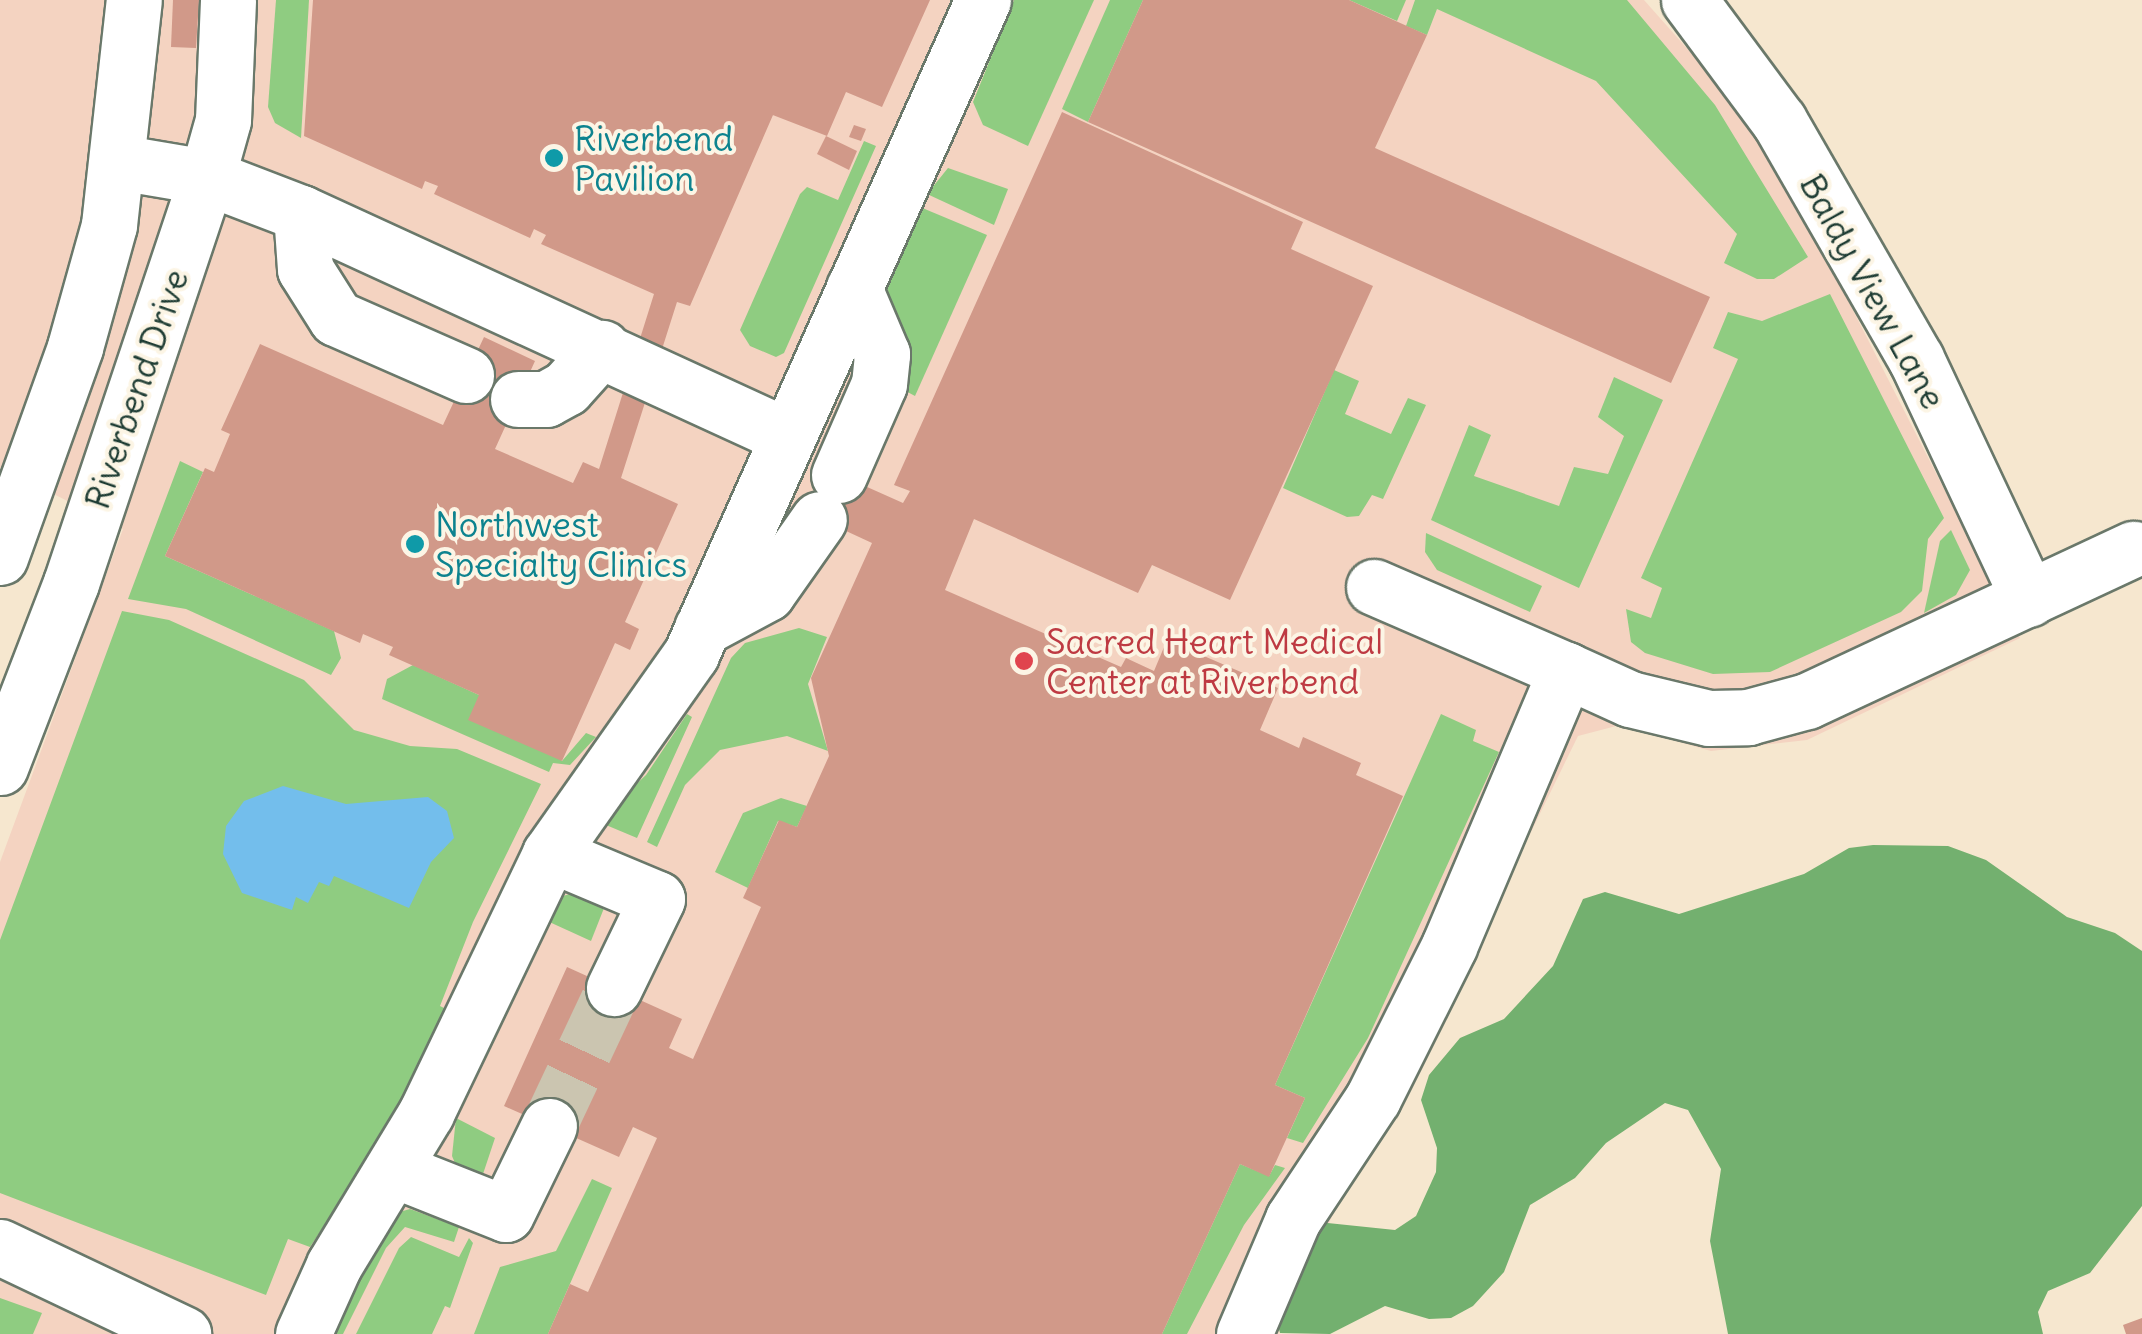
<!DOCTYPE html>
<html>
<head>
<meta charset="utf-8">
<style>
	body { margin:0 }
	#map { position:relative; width:2142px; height:1334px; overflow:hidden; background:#f6e7cf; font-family:Delius,sans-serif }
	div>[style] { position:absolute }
	.built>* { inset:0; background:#f4d3c1 }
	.green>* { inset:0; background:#8fcc81 }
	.forest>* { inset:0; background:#73b06f }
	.water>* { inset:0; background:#73beec }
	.building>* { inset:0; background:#d19989 }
	.minor-tunnel>* { height:55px; margin-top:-27.5px; transform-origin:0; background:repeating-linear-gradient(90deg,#cbc5b0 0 55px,transparent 0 83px) }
	.roads { filter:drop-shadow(2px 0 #6a786a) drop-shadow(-2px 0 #6a786a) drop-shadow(0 2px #6a786a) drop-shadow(0 -2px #6a786a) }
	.minor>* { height:55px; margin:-27.5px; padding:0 27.5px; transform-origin:27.5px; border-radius:27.5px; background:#fff }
	.dots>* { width:28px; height:28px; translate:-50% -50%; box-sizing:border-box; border:5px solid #fcf5e5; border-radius:50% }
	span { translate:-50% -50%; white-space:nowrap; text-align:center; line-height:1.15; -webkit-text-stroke:8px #fcf5e5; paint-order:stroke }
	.culture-label { font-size:35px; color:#0d838f }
	.left { translate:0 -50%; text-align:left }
	.street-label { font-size:35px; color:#1f3d34 }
	.health-label { font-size:35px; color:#be3a42 }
</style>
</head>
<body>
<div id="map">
	<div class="built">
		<div style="clip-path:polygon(0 0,1644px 0,1729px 96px,1808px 222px,2020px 638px,1807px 740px,1711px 751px,1620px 725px,1578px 736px,1456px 985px,1345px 1188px,1278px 1334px,0 1334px,0 862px,123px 529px,0 467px)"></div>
	</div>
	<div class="green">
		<div style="clip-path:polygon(276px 0,309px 0,301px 138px,275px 123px,268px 107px)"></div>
		<div style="clip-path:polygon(1014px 0,1094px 0,1028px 146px,983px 125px,973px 102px)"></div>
		<div style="clip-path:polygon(1110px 0,1143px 0,1088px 122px,1062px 109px)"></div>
		<div style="clip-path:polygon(1349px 0,1406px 0,1397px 21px)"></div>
		<div style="clip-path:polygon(1415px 0,1627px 0,1715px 105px,1808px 257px,1774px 279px,1757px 279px,1724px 263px,1737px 234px,1596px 81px,1437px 9px,1427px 35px,1406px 26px)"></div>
		<div style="clip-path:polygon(864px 141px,876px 146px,784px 353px,776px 357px,750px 346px,740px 330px,800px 194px,807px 187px,838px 200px)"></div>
		<div style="clip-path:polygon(948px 168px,1008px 189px,994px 225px,927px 194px)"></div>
		<div style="clip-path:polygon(920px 207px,987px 235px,915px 396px,900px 388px,882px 291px)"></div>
		<div style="clip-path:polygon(1830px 294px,1944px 518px,1928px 539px,1922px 591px,1901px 612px,1770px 672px,1713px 674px,1645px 653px,1631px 642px,1626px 609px,1651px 618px,1662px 588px,1641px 578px,1738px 359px,1713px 348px,1728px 312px,1762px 321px)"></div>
		<div style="clip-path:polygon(1334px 370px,1359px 381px,1345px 414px,1391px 434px,1408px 398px,1426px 405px,1383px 499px,1372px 495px,1359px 516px,1347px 517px,1283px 488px)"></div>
		<div style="clip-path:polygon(1614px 377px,1663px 400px,1579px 588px,1431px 520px,1469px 425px,1491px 435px,1474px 476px,1559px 506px,1574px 467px,1608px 474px,1624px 436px,1598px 417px)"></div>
		<div style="clip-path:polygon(180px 461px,203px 472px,165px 556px,334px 631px,341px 658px,331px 675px,186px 609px,128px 599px)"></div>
		<div style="clip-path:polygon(1951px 530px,1970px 570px,1956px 595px,1924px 613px,1940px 541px)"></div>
		<div style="clip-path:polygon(1426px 533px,1542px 586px,1530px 612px,1437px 570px,1425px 552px)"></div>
		<div style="clip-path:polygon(122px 611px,169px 620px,304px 680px,354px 730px,410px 746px,457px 749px,541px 784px,473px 922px,440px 1006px,446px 1009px,391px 1125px,310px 1247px,288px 1239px,266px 1295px,0 1193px,0 940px)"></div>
		<div style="clip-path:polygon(799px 628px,827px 637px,808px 684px,828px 751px,787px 736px,720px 750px,685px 785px,657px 847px,647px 842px,731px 658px,745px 643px)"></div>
		<div style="clip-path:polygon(413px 665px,479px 695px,562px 761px,586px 733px,596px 737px,570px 765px,553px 763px,549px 772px,382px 699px,387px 679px)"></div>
		<div style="clip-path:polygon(687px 714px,692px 717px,637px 838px,606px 825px,615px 804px,646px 775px)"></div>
		<div style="clip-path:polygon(1441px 714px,1476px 730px,1473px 741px,1499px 752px,1368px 1038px,1303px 1143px,1287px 1138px,1305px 1098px,1275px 1085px)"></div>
		<div style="clip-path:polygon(781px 798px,807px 806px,797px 827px,778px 821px,748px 888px,715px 872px,743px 813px)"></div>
		<div style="clip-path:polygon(579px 891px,608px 898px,591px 941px,545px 920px,560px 897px)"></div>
		<div style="clip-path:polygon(456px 1118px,495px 1138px,481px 1180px,457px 1168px,452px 1156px)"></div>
		<div style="clip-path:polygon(1240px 1164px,1269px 1176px,1275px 1165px,1285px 1168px,1244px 1225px,1187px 1334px,1162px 1334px)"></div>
		<div style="clip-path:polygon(592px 1179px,612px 1188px,548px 1334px,474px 1334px,500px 1267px,556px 1251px)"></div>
		<div style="clip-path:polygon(410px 1209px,459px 1227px,454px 1242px,405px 1227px,386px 1248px,343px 1334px,325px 1334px,396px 1213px)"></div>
		<div style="clip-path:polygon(411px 1237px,459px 1257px,469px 1238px,473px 1243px,450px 1308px,445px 1306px,432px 1334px,356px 1334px,399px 1248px)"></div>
		<div style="clip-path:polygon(0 1298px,42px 1313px,33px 1334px,0 1334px)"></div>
	</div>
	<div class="forest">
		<div style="clip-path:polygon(1873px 845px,1948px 846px,1986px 860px,2067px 917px,2115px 933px,2142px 951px,2142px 1206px,2090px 1273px,2048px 1291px,2038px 1312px,2043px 1334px,1728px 1334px,1710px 1241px,1721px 1169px,1688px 1110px,1665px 1103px,1606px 1143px,1575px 1178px,1530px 1205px,1504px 1272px,1473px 1306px,1451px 1318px,1429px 1319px,1385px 1306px,1330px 1334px,1280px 1333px,1261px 1262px,1318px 1222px,1395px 1230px,1416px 1216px,1436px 1172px,1437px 1148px,1421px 1100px,1429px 1075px,1460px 1038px,1504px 1019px,1553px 966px,1583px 899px,1605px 892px,1679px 914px,1804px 874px,1849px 848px)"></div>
	</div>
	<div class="water">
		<div style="clip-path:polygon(283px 786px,346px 804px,428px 797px,447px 811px,454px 838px,431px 862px,409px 908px,334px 876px,329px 886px,319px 882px,308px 903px,296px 897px,292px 910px,242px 893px,223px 854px,226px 826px,244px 801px)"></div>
	</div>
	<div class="building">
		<div style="clip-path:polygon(173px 0,199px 0,196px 48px,171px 47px)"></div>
		<div style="clip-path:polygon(313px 0,930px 0,882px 107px,846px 92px,827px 136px,765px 112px,773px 115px,690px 306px,677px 302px,621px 478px,678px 504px,625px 622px,639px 629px,630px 650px,615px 643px,562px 761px,468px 720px,479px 695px,389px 655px,393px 647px,363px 634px,360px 643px,165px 556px,205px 468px,214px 472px,230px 434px,221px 430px,260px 344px,443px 425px,484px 337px,535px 361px,495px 449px,573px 483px,583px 462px,599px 469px,654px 294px,541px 244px,546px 235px,534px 229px,530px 238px,434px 194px,438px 186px,425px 181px,422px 189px,304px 136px)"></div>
		<div style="clip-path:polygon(1143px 0,1349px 0,1427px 35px,1375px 148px,1710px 297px,1671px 383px,1088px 122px)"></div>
		<div style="clip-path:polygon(1062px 112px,1303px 222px,1291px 249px,1373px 286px,1230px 600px,1152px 565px,1138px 593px,974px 519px,945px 590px,1121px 667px,1126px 658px,1154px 671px,1167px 640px,1278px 688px,1260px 730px,1299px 748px,1303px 737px,1361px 763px,1356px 775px,1403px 796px,1275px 1085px,1305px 1098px,1269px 1177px,1240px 1164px,1162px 1334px,548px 1334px,570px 1284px,588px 1292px,657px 1138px,633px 1127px,619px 1157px,504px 1106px,567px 967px,682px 1019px,669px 1048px,693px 1059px,761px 907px,743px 898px,779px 820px,797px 827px,829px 756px,811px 678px,872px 543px,818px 518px,838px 474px,903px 503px,910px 491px,894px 485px)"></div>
		<div style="clip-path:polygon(854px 125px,866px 129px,861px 141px,849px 137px)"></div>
		<div style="clip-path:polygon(826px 136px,857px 151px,849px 170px,817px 154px)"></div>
		<div style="clip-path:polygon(2142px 1318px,2142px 1334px,2126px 1334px,2123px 1325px)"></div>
	</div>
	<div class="minor-tunnel">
		<div style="left:549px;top:1126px;width:153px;rotate:-64.8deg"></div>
	</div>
	<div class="roads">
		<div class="minor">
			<div style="left:1689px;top:0;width:151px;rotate:53.4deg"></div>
			<div style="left:1779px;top:121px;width:275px;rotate:60.1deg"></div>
			<div style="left:1916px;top:359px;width:265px;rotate:64.8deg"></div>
			<div style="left:118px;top:162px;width:90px;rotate:9.6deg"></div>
			<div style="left:207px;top:177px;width:101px;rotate:21deg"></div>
			<div style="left:301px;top:213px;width:535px;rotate:24.65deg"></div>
			<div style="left:301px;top:213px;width:56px;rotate:85.9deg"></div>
			<div style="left:305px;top:269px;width:58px;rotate:57.7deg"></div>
			<div style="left:336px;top:318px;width:142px;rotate:23.7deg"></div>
			<div style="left:518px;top:399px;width:28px"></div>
			<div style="left:546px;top:399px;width:23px;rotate:-29deg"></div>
			<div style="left:566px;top:388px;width:54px;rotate:-48deg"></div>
			<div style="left:839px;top:475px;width:99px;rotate:-66.3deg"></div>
			<div style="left:879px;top:384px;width:30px;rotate:-84deg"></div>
			<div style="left:882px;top:354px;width:72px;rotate:-113deg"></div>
			<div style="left:0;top:557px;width:223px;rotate:-70.3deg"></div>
			<div style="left:75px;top:347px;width:127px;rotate:-74.4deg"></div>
			<div style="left:109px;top:225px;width:226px;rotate:-83.7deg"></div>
			<div style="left:1374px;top:587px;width:209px;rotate:23.4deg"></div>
			<div style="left:702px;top:628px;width:74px;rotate:-28.3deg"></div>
			<div style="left:767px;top:593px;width:90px;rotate:-54.9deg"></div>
			<div style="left:0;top:767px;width:197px;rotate:-68.9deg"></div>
			<div style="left:71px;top:583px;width:428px;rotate:-71.5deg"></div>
			<div style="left:207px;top:177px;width:59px;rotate:-74.3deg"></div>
			<div style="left:223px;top:120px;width:120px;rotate:-87.6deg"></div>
			<div style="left:550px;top:854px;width:116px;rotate:22.8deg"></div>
			<div style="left:657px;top:899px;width:99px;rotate:115.8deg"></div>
			<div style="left:395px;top:1170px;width:119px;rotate:21.6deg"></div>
			<div style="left:506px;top:1214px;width:98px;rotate:-64deg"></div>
			<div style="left:0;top:1247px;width:203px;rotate:25.4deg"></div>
			<div style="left:303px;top:1334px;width:76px;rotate:-65.8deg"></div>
			<div style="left:334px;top:1265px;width:178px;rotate:-58.8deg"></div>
			<div style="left:426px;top:1113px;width:287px;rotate:-64.4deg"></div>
			<div style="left:550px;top:854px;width:245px;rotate:-54.8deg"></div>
			<div style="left:691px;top:654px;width:716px;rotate:-65.94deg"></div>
			<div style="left:1244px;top:1334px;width:125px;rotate:-66.9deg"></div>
			<div style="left:1293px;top:1219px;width:145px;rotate:-56.5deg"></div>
			<div style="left:1373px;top:1098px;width:170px;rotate:-63.4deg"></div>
			<div style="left:1449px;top:946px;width:300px;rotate:-67deg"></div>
			<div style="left:1566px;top:670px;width:70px;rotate:24.4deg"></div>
			<div style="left:1630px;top:699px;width:81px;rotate:13.5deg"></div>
			<div style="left:1709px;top:718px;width:39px;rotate:-1deg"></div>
			<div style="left:1748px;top:717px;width:61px;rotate:-15.2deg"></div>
			<div style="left:1807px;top:701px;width:360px;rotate:-25deg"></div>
		</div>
	</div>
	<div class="dots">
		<div style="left:554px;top:158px;background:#0f9aa8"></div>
		<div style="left:415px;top:544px;background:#0f9aa8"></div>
		<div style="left:1024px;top:661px;background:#e0444e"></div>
	</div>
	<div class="culture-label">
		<span class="left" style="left:574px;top:158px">Riverbend<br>Pavilion</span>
		<span class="left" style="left:435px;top:544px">Northwest<br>Specialty Clinics</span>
	</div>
	<div class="street-label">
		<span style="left:1873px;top:291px;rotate:61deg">Baldy View Lane</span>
		<span style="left:136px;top:389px;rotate:-71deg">Riverbend Drive</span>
	</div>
	<div class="health-label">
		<span class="left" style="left:1046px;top:661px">Sacred Heart Medical<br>Center at Riverbend</span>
	</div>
</div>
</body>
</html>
